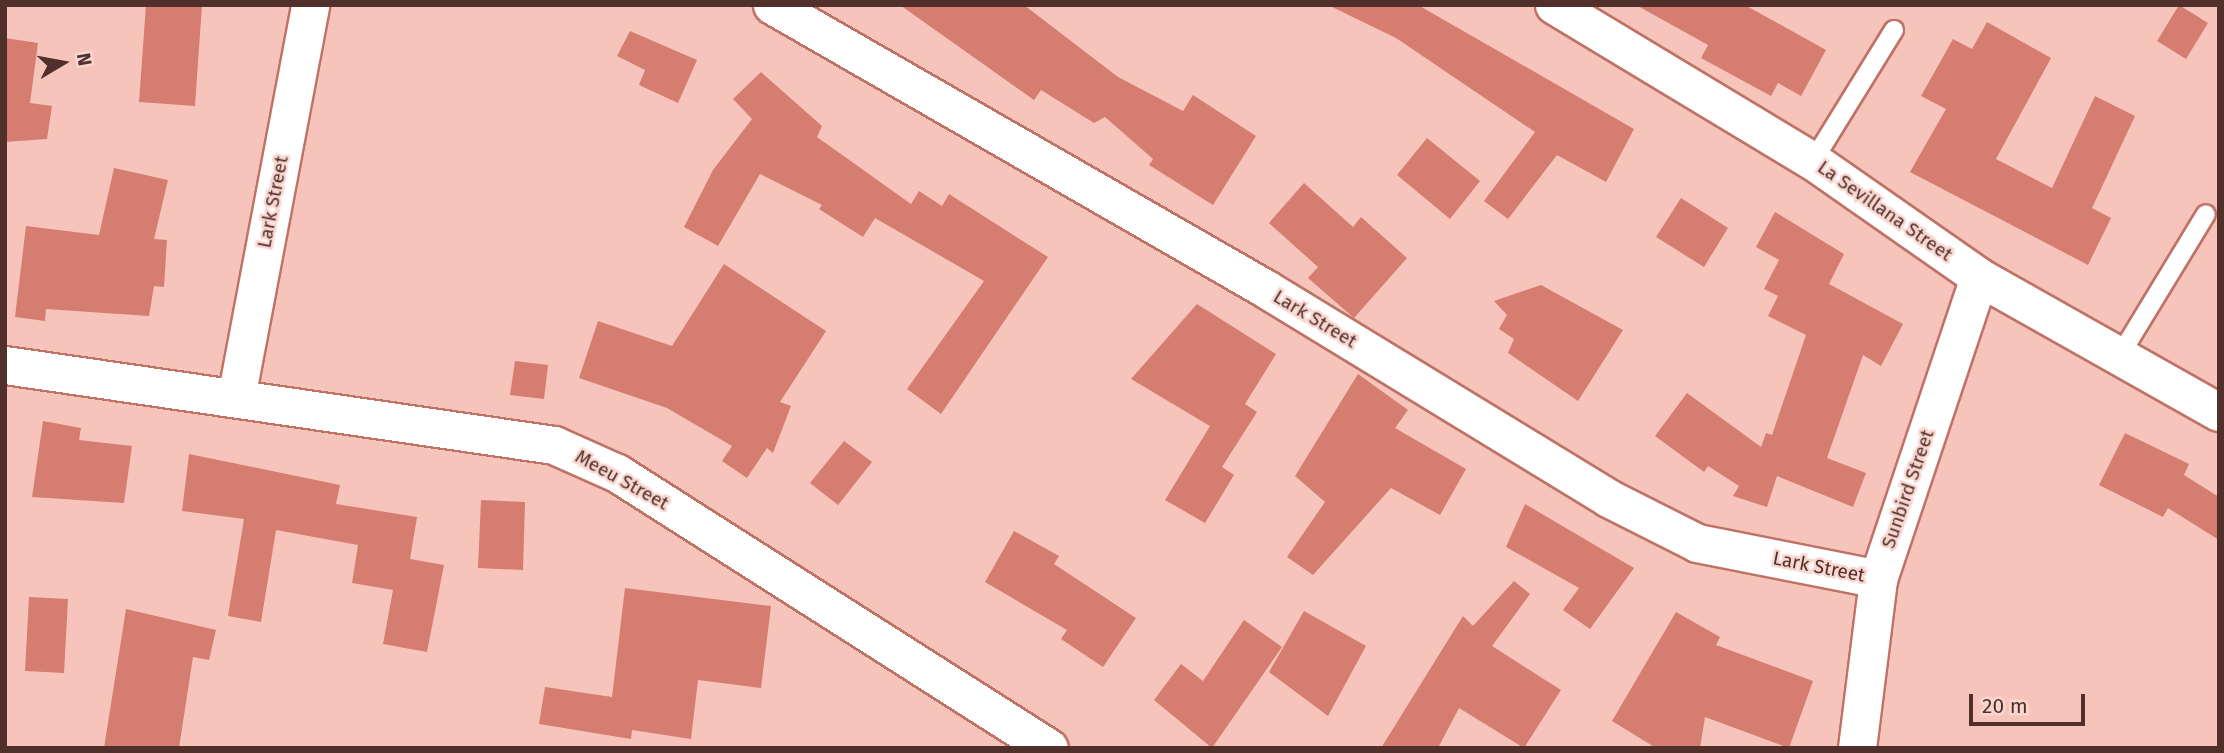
<!DOCTYPE html>
<html>
<head>
<meta charset="utf-8">
<style>
	body { margin:0 }
	#map { position:relative; width:2224px; height:753px; overflow:hidden; background:#f7c4bb; font-family:"Fira Sans",sans-serif }
	div>[style] { position:absolute }
	.building>* { inset:0; background:#d57d70 }
	.roads { filter:drop-shadow(2px 0 #bf7266) drop-shadow(-2px 0 #bf7266) drop-shadow(0 2px #bf7266) drop-shadow(0 -2px #bf7266) }
	.lane>* { height:18px; margin:-9px; padding:0 9px; transform-origin:9px; border-radius:9px; background:#fff }
	.street>* { height:37px; margin:-18.5px; padding:0 18.5px; transform-origin:18.5px; border-radius:18.5px; background:#fff }
	span { translate:-50% -50%; white-space:nowrap; text-align:center; line-height:1.15; -webkit-text-stroke:5px #f9d6d0; paint-order:stroke }
	.street-label { font-size:19px; color:#51302b }
	.frame { position:absolute; inset:0; border:7px solid #51302b; pointer-events:none }
	.north { position:absolute; left:28px; top:28px; width:70px; height:70px; -webkit-text-stroke:5px #f9d6d0; paint-order:stroke; rotate:80deg; font-size:19px; font-weight:700; line-height:28px; text-align:center; color:#51302b }
	.north::after { content:''; display:block; margin:auto; width:24px; height:32px; background:#51302b; clip-path:polygon(50% 0,100% 100%,50% 72%,0 100%) }
	.scale { position:absolute; left:1969px; top:694px; width:116px; height:32px; box-sizing:border-box; border:4px solid #51302b; border-top:0; padding-left:9px; font-size:21px; line-height:24px; white-space:nowrap; color:#51302b; -webkit-text-stroke:5px #f9d6d0; paint-order:stroke }
</style>
</head>
<body>
<div id="map">
	<div class="building">
		<div style="clip-path:polygon(146px 5px,202px 5px,195px 106px,139px 102px)"></div>
		<div style="clip-path:polygon(900px 5px,1024px 5px,1118px 77px,1183px 111px,1193px 95px,1256px 136px,1213px 205px,1149px 165px,1153px 159px,1105px 117px,1094px 123px,1041px 90px,1034px 100px)"></div>
		<div style="clip-path:polygon(1328px 5px,1418px 5px,1634px 129px,1606px 182px,1557px 155px,1508px 219px,1484px 201px,1535px 132px,1396px 38px)"></div>
		<div style="clip-path:polygon(1636px 5px,1745px 5px,1826px 50px,1801px 96px,1778px 83px,1771px 96px,1701px 58px,1708px 45px)"></div>
		<div style="clip-path:polygon(2179px 5px,2208px 23px,2186px 59px,2157px 41px)"></div>
		<div style="clip-path:polygon(1987px 22px,2051px 58px,1996px 159px,2052px 188px,2095px 96px,2135px 116px,2092px 208px,2111px 218px,2088px 265px,1910px 172px,1946px 109px,1921px 96px,1953px 39px,1972px 49px)"></div>
		<div style="clip-path:polygon(630px 31px,697px 60px,678px 103px,639px 85px,645px 70px,617px 56px)"></div>
		<div style="clip-path:polygon(5px 38px,38px 43px,30px 103px,52px 106px,47px 139px,5px 142px)"></div>
		<div style="clip-path:polygon(761px 72px,822px 126px,817px 137px,911px 204px,919px 191px,942px 206px,949px 194px,1048px 257px,941px 414px,907px 389px,984px 281px,875px 218px,863px 237px,819px 209px,822px 205px,760px 174px,718px 246px,684px 227px,713px 170px,752px 119px,733px 99px)"></div>
		<div style="clip-path:polygon(1427px 138px,1480px 181px,1450px 219px,1397px 175px)"></div>
		<div style="clip-path:polygon(114px 168px,168px 180px,154px 239px,167px 240px,164px 287px,154px 286px,149px 316px,46px 309px,45px 321px,15px 317px,26px 226px,99px 235px)"></div>
		<div style="clip-path:polygon(1304px 183px,1353px 227px,1361px 217px,1407px 258px,1354px 318px,1308px 278px,1318px 267px,1269px 223px)"></div>
		<div style="clip-path:polygon(1681px 198px,1728px 228px,1704px 267px,1656px 237px)"></div>
		<div style="clip-path:polygon(1775px 212px,1844px 254px,1829px 284px,1903px 324px,1881px 366px,1863px 355px,1827px 458px,1866px 473px,1853px 507px,1777px 476px,1767px 507px,1733px 496px,1739px 486px,1708px 466px,1704px 472px,1655px 436px,1687px 393px,1761px 447px,1766px 433px,1772px 435px,1806px 335px,1768px 316px,1778px 296px,1764px 289px,1779px 260px,1756px 247px)"></div>
		<div style="clip-path:polygon(724px 264px,826px 331px,780px 402px,791px 406px,773px 453px,767px 448px,747px 478px,722px 461px,732px 446px,667px 408px,579px 378px,598px 321px,672px 346px)"></div>
		<div style="clip-path:polygon(1541px 285px,1623px 330px,1578px 401px,1508px 353px,1514px 339px,1499px 329px,1507px 315px,1494px 301px)"></div>
		<div style="clip-path:polygon(1197px 304px,1276px 354px,1245px 404px,1257px 412px,1222px 467px,1234px 475px,1205px 523px,1165px 500px,1210px 426px,1131px 379px)"></div>
		<div style="clip-path:polygon(515px 361px,548px 365px,544px 399px,510px 395px)"></div>
		<div style="clip-path:polygon(1358px 374px,1408px 410px,1395px 428px,1466px 469px,1440px 515px,1391px 488px,1313px 575px,1287px 557px,1325px 502px,1295px 476px)"></div>
		<div style="clip-path:polygon(43px 421px,81px 428px,79px 440px,132px 446px,124px 503px,32px 497px)"></div>
		<div style="clip-path:polygon(2125px 433px,2189px 464px,2184px 475px,2219px 497px,2219px 540px,2168px 508px,2163px 517px,2099px 485px)"></div>
		<div style="clip-path:polygon(844px 441px,872px 462px,838px 505px,810px 483px)"></div>
		<div style="clip-path:polygon(189px 454px,340px 485px,336px 504px,417px 517px,410px 559px,444px 565px,427px 652px,383px 644px,393px 590px,352px 583px,358px 545px,276px 530px,261px 622px,228px 616px,244px 519px,182px 511px)"></div>
		<div style="clip-path:polygon(481px 500px,525px 502px,523px 570px,478px 568px)"></div>
		<div style="clip-path:polygon(1525px 504px,1634px 568px,1590px 629px,1563px 610px,1579px 588px,1506px 547px)"></div>
		<div style="clip-path:polygon(1014px 531px,1059px 556px,1054px 564px,1136px 618px,1103px 667px,1061px 639px,1067px 630px,985px 582px)"></div>
		<div style="clip-path:polygon(1514px 581px,1530px 594px,1492px 646px,1561px 690px,1524px 748px,1459px 708px,1438px 748px,1381px 748px,1463px 616px,1473px 626px)"></div>
		<div style="clip-path:polygon(625px 588px,771px 606px,761px 688px,698px 680px,691px 739px,632px 730px,631px 739px,539px 724px,545px 687px,612px 697px)"></div>
		<div style="clip-path:polygon(29px 597px,68px 599px,64px 673px,25px 671px)"></div>
		<div style="clip-path:polygon(126px 609px,216px 630px,209px 660px,193px 657px,179px 748px,104px 748px)"></div>
		<div style="clip-path:polygon(1304px 611px,1366px 646px,1328px 716px,1269px 672px)"></div>
		<div style="clip-path:polygon(1676px 612px,1720px 637px,1716px 645px,1813px 681px,1789px 748px,1705px 717px,1700px 748px,1656px 748px,1612px 721px)"></div>
		<div style="clip-path:polygon(1244px 620px,1282px 647px,1212px 748px,1154px 700px,1181px 664px,1203px 681px)"></div>
	</div>
	<div class="roads">
		<div class="lane">
			<div style="left:1813px;top:161px;width:154px;rotate:-58.3deg"></div>
			<div style="left:2119px;top:357px;width:167px;rotate:-58.7deg"></div>
		</div>
		<div class="street">
			<div style="left:772px;top:5px;width:570px;rotate:29.89deg"></div>
			<div style="left:1266px;top:289px;width:401px;rotate:31.4deg"></div>
			<div style="left:1608px;top:498px;width:100px;rotate:26.8deg"></div>
			<div style="left:1697px;top:543px;width:185px;rotate:11.2deg"></div>
			<div style="left:1554px;top:5px;width:302px;rotate:31.1deg"></div>
			<div style="left:1813px;top:161px;width:203px;rotate:34.9deg"></div>
			<div style="left:1979px;top:277px;width:275px;rotate:29.4deg"></div>
			<div style="left:5px;top:365px;width:555px;rotate:8.29deg"></div>
			<div style="left:554px;top:445px;width:69px;rotate:24deg"></div>
			<div style="left:617px;top:473px;width:512px;rotate:32.48deg"></div>
			<div style="left:236px;top:398px;width:400px;rotate:-79.3deg"></div>
			<div style="left:1857px;top:748px;width:170px;rotate:-82.9deg"></div>
			<div style="left:1878px;top:579px;width:318px;rotate:-71.5deg"></div>
		</div>
	</div>
	<div class="street-label">
		<span style="left:273px;top:202px;rotate:-79deg">Lark Street</span>
		<span style="left:1885px;top:211px;rotate:35deg">La Sevillana Street</span>
		<span style="left:1315px;top:319px;rotate:31deg">Lark Street</span>
		<span style="left:622px;top:480px;rotate:29deg">Meeu Street</span>
		<span style="left:1908px;top:489px;rotate:-71deg">Sunbird Street</span>
		<span style="left:1819px;top:567px;rotate:11deg">Lark Street</span>
	</div>
	<div class="frame"></div>
	<div class="north">N</div>
	<div class="scale">20 m</div>
</div>
</body>
</html>
